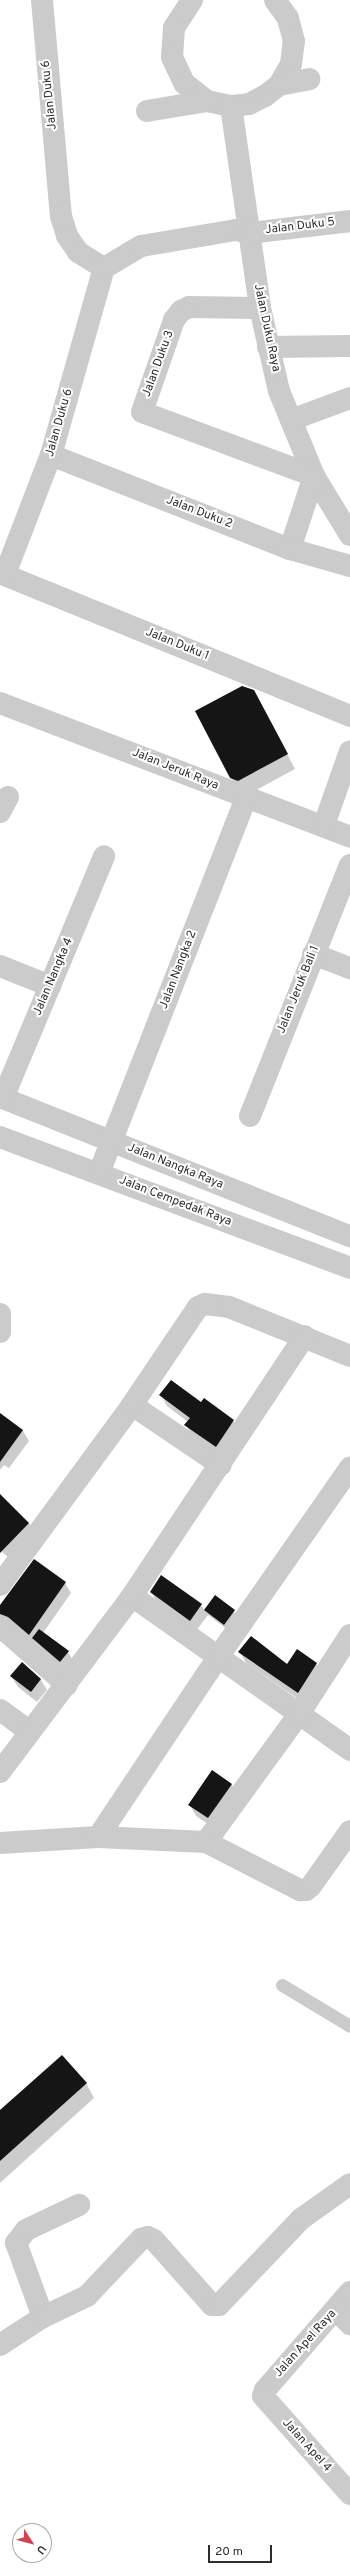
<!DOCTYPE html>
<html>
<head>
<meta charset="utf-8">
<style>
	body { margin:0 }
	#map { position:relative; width:350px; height:2575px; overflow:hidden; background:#fff; font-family:Overpass,sans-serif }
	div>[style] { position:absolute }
	.shadow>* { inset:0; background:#0003 }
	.building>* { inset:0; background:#151515 }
	.lane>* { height:13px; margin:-6.5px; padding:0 6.5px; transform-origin:6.5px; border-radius:6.5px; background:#cbcbcb }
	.street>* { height:22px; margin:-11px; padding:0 11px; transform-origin:11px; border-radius:11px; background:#cbcbcb }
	span { translate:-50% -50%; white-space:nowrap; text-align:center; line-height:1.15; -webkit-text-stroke:4px #fff; paint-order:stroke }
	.street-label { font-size:12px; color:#2e2e2e }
	.north { position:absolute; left:12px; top:2523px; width:40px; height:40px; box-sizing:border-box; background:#fff; border:1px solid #ababab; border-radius:50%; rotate:126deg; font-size:11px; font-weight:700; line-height:16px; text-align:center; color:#2e2e2e }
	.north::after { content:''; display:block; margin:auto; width:14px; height:18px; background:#d24253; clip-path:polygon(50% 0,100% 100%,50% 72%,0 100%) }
	.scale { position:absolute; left:208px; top:2545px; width:64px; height:18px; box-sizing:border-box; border:2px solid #2e2e2e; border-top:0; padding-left:5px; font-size:12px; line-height:14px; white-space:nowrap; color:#2e2e2e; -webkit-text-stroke:3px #fff; paint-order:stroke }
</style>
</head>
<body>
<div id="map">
	<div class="shadow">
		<div style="clip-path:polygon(262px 706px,295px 769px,247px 795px,239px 792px,231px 777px)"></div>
		<div style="clip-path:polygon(161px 1395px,201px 1404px,233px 1421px,239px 1432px,223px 1457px,192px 1436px,186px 1425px,188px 1422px,167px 1406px)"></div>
		<div style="clip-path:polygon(0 1414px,23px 1431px,29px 1441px,9px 1468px,4px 1465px,0 1470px)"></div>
		<div style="clip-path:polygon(0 1503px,29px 1523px,35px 1534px,10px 1559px,0 1550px)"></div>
		<div style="clip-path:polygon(65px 1583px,71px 1593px,43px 1633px,68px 1652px,74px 1662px,67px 1672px,36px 1643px,35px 1645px,0 1622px,0 1607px)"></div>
		<div style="clip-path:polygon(151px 1592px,201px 1605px,205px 1611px,215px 1596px,238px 1616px,228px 1630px,208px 1615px,196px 1631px,157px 1602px)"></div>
		<div style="clip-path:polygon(240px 1652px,287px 1665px,316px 1664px,322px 1674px,304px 1703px,246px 1663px)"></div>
		<div style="clip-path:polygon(22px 1663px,41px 1680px,47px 1690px,37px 1702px,18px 1687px,11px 1676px)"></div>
		<div style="clip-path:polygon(212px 1772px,232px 1785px,238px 1796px,214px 1828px,196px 1816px,190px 1805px)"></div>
		<div style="clip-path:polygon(86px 2083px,94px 2098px,0 2183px,0 2112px)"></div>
	</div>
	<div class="building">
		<div style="clip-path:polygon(242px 686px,254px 690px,288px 754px,238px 781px,230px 778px,195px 711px)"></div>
		<div style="clip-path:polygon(171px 1380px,201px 1402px,204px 1398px,234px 1420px,216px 1447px,184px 1425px,190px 1418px,159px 1395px)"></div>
		<div style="clip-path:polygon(0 1413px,23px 1430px,0 1462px)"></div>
		<div style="clip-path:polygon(0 1494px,29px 1523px,0 1553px)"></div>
		<div style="clip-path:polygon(34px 1559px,66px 1582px,29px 1635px,8px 1617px,0 1614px,0 1605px)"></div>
		<div style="clip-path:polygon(161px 1575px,202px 1604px,190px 1621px,150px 1592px)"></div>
		<div style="clip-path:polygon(215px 1595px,235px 1610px,224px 1625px,204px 1610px)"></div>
		<div style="clip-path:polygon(39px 1629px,69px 1651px,60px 1662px,32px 1638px)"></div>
		<div style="clip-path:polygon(251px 1636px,287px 1664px,297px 1649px,317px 1663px,298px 1693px,238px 1652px)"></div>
		<div style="clip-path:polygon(22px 1662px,41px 1679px,31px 1692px,10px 1676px)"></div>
		<div style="clip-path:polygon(212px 1770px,232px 1784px,208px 1818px,188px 1805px)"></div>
		<div style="clip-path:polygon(62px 2055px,87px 2083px,0 2161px,0 2110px)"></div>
	</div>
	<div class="lane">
		<div style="left:282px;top:1985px;width:79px;rotate:31.1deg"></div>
	</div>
	<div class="street">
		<div style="left:42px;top:0;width:217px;rotate:85deg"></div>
		<div style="left:61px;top:216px;width:21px;rotate:73deg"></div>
		<div style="left:67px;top:236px;width:19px;rotate:55deg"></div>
		<div style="left:78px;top:252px;width:31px;rotate:32deg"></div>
		<div style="left:192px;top:0;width:33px;rotate:123deg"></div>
		<div style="left:174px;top:28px;width:29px;rotate:94deg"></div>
		<div style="left:172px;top:57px;width:29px;rotate:65deg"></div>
		<div style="left:184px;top:83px;width:29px;rotate:38deg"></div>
		<div style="left:207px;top:101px;width:25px;rotate:12deg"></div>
		<div style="left:231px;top:106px;width:18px;rotate:-6deg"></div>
		<div style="left:249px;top:104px;width:18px;rotate:-27deg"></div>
		<div style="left:265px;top:96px;width:18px;rotate:-38deg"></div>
		<div style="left:279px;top:85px;width:24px;rotate:-60deg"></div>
		<div style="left:291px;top:64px;width:23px;rotate:-83deg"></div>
		<div style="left:294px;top:41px;width:24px;rotate:-105deg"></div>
		<div style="left:288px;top:18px;width:22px;rotate:-126deg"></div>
		<div style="left:279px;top:85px;width:31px;rotate:-11deg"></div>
		<div style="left:231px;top:106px;width:204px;rotate:81.8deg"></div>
		<div style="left:260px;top:308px;width:85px;rotate:77.1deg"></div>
		<div style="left:279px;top:391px;width:92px;rotate:67.6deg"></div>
		<div style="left:314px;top:476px;width:69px;rotate:58.6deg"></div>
		<div style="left:147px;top:111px;width:61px;rotate:-9.5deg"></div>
		<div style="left:260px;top:308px;width:71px;rotate:-179.2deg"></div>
		<div style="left:189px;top:307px;width:9px;rotate:153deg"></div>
		<div style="left:181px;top:311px;width:11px;rotate:128deg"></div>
		<div style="left:174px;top:320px;width:97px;rotate:109.2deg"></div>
		<div style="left:142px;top:412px;width:184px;rotate:20.4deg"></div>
		<div style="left:314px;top:476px;width:77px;rotate:108.2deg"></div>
		<div style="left:268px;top:347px;width:82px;rotate:-0.7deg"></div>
		<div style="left:291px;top:420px;width:63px;rotate:-20.4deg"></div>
		<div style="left:51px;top:455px;width:257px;rotate:21.5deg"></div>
		<div style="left:290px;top:549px;width:62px;rotate:15.8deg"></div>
		<div style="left:0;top:573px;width:378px;rotate:22.2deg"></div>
		<div style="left:5px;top:574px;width:128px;rotate:-68.9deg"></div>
		<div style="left:51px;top:455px;width:194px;rotate:-74.2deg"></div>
		<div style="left:104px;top:268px;width:43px;rotate:-30.7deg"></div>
		<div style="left:141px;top:246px;width:96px;rotate:-9.6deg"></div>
		<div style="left:236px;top:230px;width:14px;rotate:12deg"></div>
		<div style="left:250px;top:233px;width:101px;rotate:-6.8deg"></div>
		<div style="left:0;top:703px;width:375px;rotate:20.9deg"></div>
		<div style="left:0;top:812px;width:17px;rotate:-62deg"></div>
		<div style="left:324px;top:825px;width:78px;rotate:-70.6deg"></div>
		<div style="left:313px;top:954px;width:40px;rotate:21deg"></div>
		<div style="left:0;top:966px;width:54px;rotate:21.8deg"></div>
		<div style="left:0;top:1097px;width:377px;rotate:21.7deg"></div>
		<div style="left:3px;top:1098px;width:262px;rotate:-67.3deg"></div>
		<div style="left:250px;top:1116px;width:270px;rotate:-68.3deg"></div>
		<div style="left:0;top:1137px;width:374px;rotate:20.5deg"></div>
		<div style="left:99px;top:1173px;width:403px;rotate:-68.6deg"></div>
		<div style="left:0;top:1314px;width:18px;rotate:90deg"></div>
		<div style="left:132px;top:1405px;width:107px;rotate:34deg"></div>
		<div style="left:0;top:1585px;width:223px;rotate:-53.7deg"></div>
		<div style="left:132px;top:1405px;width:118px;rotate:-56deg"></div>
		<div style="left:198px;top:1307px;width:8px;rotate:-23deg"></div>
		<div style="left:205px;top:1304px;width:24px;rotate:7deg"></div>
		<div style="left:229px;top:1307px;width:131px;rotate:22deg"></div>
		<div style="left:132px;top:1596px;width:267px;rotate:35.2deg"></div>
		<div style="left:0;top:1626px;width:89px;rotate:41.4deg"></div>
		<div style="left:0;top:1710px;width:37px;rotate:36deg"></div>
		<div style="left:0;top:1772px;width:220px;rotate:-53.1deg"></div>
		<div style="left:132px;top:1596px;width:312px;rotate:-56.4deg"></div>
		<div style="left:98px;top:1837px;width:216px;rotate:-56.3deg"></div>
		<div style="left:218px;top:1657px;width:231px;rotate:-55.1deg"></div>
		<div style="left:206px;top:1842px;width:158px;rotate:-54deg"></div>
		<div style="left:299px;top:1714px;width:94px;rotate:-57.2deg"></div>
		<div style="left:0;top:1843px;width:98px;rotate:-3.5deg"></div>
		<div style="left:98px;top:1837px;width:108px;rotate:2.7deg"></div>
		<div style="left:206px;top:1842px;width:106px;rotate:27.1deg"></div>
		<div style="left:300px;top:1890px;width:6px"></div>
		<div style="left:306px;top:1890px;width:6px;rotate:-39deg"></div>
		<div style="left:311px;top:1886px;width:67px;rotate:-54.7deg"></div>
		<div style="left:350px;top:2292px;width:130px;rotate:130.9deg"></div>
		<div style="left:265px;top:2390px;width:6px;rotate:108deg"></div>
		<div style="left:263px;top:2396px;width:131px;rotate:48.4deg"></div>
		<div style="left:336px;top:2310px;width:20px;rotate:45deg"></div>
		<div style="left:43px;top:2317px;width:79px;rotate:-110deg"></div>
		<div style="left:16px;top:2243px;width:16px;rotate:-52deg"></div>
		<div style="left:26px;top:2230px;width:59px;rotate:-25.3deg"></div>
		<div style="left:0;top:2345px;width:51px;rotate:-33.1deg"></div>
		<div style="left:43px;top:2317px;width:49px;rotate:-25.5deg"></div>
		<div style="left:87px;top:2296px;width:79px;rotate:-46.5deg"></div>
		<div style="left:141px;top:2239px;width:7px;rotate:-16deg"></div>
		<div style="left:148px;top:2237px;width:7px;rotate:27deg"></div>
		<div style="left:154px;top:2240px;width:87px;rotate:48.3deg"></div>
		<div style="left:212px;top:2305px;width:7px"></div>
		<div style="left:219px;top:2305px;width:119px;rotate:-46.4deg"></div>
		<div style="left:301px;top:2219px;width:60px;rotate:-35.5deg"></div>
	</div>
	<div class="street-label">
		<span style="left:50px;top:95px;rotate:-96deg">Jalan Duku 6</span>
		<span style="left:300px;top:227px;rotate:-7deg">Jalan Duku 5</span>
		<span style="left:266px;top:328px;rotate:78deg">Jalan Duku Raya</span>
		<span style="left:159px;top:364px;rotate:-70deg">Jalan Duku 3</span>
		<span style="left:60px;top:423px;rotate:-74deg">Jalan Duku 6</span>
		<span style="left:199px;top:513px;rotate:21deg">Jalan Duku 2</span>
		<span style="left:177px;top:645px;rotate:22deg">Jalan Duku 1</span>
		<span style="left:175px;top:770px;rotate:22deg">Jalan Jeruk Raya</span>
		<span style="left:179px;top:970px;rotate:-69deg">Jalan Nangka 2</span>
		<span style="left:54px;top:977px;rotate:-67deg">Jalan Nangka 4</span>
		<span style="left:299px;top:990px;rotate:-68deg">Jalan Jeruk Bali 1</span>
		<span style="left:175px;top:1167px;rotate:22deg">Jalan Nangka Raya</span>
		<span style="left:175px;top:1202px;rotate:21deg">Jalan Cempedak Raya</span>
		<span style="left:306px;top:2344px;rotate:-48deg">Jalan Apel Raya</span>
		<span style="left:306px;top:2446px;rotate:48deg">Jalan Apel 4</span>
	</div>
	<div class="north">U</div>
	<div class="scale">20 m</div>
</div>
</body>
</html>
